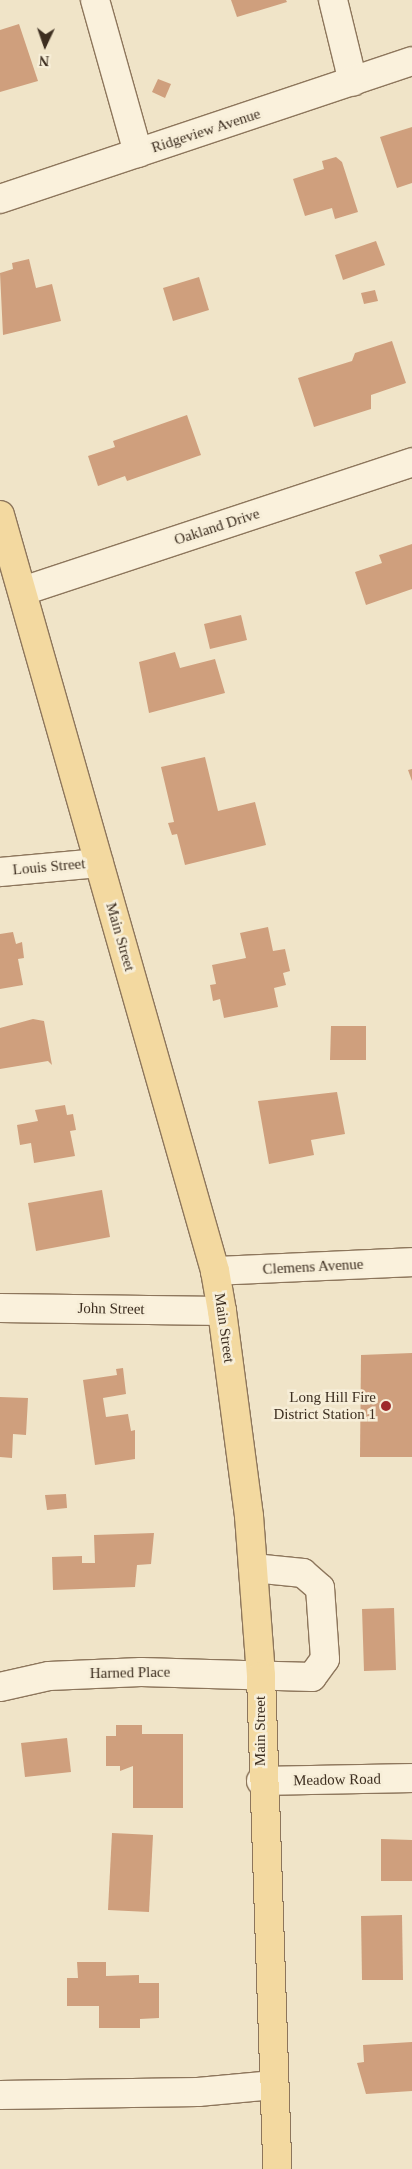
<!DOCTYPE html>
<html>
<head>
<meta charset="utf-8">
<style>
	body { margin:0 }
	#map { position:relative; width:412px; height:2169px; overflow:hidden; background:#f0e4c8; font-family:"Times New Roman",serif }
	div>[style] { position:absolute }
	.building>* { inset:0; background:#cf9f7d }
	.roads { filter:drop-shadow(1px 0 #8d765c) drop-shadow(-1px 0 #8d765c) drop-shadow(0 1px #8d765c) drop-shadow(0 -1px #8d765c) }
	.minor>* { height:28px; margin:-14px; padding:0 14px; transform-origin:14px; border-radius:14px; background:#faf1dc }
	.major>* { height:28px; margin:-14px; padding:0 14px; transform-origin:14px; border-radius:14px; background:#f3d9a0 }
	.dots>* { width:14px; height:14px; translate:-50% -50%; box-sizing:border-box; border:2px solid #f7eed8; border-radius:50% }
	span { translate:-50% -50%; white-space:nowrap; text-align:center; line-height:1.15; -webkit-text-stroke:5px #f7eed8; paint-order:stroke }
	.street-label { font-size:15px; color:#3d2e20 }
	.poi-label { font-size:15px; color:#3d2e20 }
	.right { translate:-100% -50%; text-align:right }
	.north { position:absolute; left:20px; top:20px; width:50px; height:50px; -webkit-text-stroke:4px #f7eed8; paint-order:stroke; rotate:183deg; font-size:14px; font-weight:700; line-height:20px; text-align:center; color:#3d2e20 }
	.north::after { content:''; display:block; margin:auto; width:18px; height:22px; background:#3d2e20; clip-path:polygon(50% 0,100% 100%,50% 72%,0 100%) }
</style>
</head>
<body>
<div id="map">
	<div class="building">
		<div style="clip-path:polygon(231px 0,286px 0,287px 2px,237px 17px)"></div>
		<div style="clip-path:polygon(19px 24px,38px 81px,0 92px,0 30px)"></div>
		<div style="clip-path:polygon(158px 79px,171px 84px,165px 98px,152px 92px)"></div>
		<div style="clip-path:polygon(412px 127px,412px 183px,397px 188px,380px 137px)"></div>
		<div style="clip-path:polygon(336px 157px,342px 162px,358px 212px,335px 219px,332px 208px,305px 216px,293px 179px,324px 169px,322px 161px)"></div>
		<div style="clip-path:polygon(376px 241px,385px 265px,343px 280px,335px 255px)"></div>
		<div style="clip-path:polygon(29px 259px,36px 288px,52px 284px,61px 321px,3px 335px,0 273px,13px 269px,12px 263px)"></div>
		<div style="clip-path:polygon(199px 277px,209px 310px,173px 321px,163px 288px)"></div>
		<div style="clip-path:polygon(375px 290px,378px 301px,364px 304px,361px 293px)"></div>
		<div style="clip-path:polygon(392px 341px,406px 383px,371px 395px,371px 409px,314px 427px,298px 378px,352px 361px,355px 353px)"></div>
		<div style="clip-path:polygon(187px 415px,201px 455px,127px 481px,125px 476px,98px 486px,88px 456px,115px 447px,113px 441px)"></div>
		<div style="clip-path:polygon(412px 544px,412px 589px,366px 605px,355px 572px,382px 563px,379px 555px)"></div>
		<div style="clip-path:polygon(241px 615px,247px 640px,210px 649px,204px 624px)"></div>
		<div style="clip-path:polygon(175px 652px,180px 668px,215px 659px,225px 693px,149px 713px,139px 662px)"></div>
		<div style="clip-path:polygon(205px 757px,218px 811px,255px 802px,266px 845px,185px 865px,177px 834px,172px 835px,168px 823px,174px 822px,161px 767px)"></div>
		<div style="clip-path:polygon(412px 769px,412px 781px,408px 770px)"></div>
		<div style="clip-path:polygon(268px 927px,273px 951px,285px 949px,290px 971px,283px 973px,286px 985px,274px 988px,278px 1007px,224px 1018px,220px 999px,213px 1001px,210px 985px,216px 984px,212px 965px,246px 958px,240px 933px)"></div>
		<div style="clip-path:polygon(13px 932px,16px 944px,22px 942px,24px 958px,18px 959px,23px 985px,0 989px,0 934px)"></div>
		<div style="clip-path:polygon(33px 1019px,44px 1021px,52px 1065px,48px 1061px,0 1069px,0 1028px)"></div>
		<div style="clip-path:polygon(331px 1026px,366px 1026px,366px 1060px,330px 1060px)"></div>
		<div style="clip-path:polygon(337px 1092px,345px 1134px,311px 1140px,314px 1155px,269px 1164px,258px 1101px)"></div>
		<div style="clip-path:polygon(65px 1105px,67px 1115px,73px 1114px,76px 1130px,70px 1131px,75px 1156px,34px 1163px,31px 1143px,20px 1145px,17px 1125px,38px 1121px,35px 1110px)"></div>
		<div style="clip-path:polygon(102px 1190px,110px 1237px,36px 1251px,28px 1203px)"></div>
		<div style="clip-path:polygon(412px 1353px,412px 1457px,360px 1457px,361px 1355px)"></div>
		<div style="clip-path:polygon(123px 1368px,126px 1394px,103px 1398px,106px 1417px,128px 1414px,131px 1431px,135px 1430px,135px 1459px,95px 1465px,83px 1380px,117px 1375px,116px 1369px)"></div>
		<div style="clip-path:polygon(0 1397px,28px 1398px,26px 1435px,13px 1434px,12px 1458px,0 1457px)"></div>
		<div style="clip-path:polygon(66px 1494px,67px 1508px,47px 1510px,45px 1495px)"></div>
		<div style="clip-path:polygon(154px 1533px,151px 1564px,137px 1565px,135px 1587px,53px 1590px,52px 1557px,82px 1556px,82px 1563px,95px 1563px,94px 1535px)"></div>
		<div style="clip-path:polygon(394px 1608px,396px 1670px,364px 1671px,362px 1609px)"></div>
		<div style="clip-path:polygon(116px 1725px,142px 1725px,142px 1734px,183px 1734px,183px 1808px,133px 1808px,133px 1766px,120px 1771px,120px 1766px,106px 1766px,106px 1736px,116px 1736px)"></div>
		<div style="clip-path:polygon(67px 1738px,71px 1772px,25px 1777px,21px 1743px)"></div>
		<div style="clip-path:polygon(112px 1833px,153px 1835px,149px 1912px,108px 1910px)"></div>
		<div style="clip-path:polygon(381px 1839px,412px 1840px,412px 1881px,381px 1881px)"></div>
		<div style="clip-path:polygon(402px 1915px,403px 1980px,362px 1980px,361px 1916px)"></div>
		<div style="clip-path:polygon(77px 1962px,106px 1962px,106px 1976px,139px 1975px,139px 1983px,159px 1983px,159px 2018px,140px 2019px,140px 2028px,99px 2028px,99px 2006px,67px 2006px,67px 1978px,78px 1978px)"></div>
		<div style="clip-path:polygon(412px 2042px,412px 2091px,366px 2094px,357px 2063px,364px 2062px,363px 2045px)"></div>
	</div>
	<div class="roads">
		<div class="minor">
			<div style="left:95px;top:0;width:159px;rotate:74.3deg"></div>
			<div style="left:333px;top:0;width:84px;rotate:76.3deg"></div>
			<div style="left:0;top:199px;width:434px;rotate:-18.5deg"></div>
			<div style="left:23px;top:591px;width:410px;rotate:-18.3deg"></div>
			<div style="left:0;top:872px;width:99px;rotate:-5.2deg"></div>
			<div style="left:215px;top:1271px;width:197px;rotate:-2.6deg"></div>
			<div style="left:0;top:1308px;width:222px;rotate:0.8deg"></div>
			<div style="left:0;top:1687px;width:50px;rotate:-12.7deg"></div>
			<div style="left:49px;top:1676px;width:92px;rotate:-2.5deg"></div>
			<div style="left:141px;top:1672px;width:171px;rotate:1.7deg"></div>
			<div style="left:312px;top:1677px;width:22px;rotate:-54deg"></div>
			<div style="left:325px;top:1659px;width:71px;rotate:-94deg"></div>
			<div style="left:320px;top:1588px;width:23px;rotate:-139deg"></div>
			<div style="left:303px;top:1573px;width:50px;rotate:-174.3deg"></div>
			<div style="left:261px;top:1781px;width:151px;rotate:-1.1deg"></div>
			<div style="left:0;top:2095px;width:198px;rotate:-0.9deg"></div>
			<div style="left:198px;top:2092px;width:76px;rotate:-5.3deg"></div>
		</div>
		<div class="major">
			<div style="left:0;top:515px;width:786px;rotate:74.12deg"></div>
			<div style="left:215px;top:1271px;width:41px;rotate:80.1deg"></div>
			<div style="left:222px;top:1311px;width:207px;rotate:82.5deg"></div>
			<div style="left:249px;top:1516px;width:160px;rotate:85.7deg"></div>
			<div style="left:261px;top:1676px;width:493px;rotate:88.1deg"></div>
		</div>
	</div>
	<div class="dots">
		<div style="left:386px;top:1406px;background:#9e2a2b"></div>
	</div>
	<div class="street-label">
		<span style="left:206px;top:131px;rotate:-18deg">Ridgeview Avenue</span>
		<span style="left:217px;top:527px;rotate:-18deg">Oakland Drive</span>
		<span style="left:49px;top:867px;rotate:-5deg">Louis Street</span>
		<span style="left:120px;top:937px;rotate:74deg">Main Street</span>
		<span style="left:313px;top:1267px;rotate:-3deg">Clemens Avenue</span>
		<span style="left:111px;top:1309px;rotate:1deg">John Street</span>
		<span style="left:224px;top:1328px;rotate:82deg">Main Street</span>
		<span style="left:130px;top:1673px;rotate:-1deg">Harned Place</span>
		<span style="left:261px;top:1731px;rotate:-90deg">Main Street</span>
		<span style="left:337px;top:1780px;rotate:-1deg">Meadow Road</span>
	</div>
	<div class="poi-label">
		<span class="right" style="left:376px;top:1406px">Long Hill Fire<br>District Station 1</span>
	</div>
	<div class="north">N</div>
</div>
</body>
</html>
